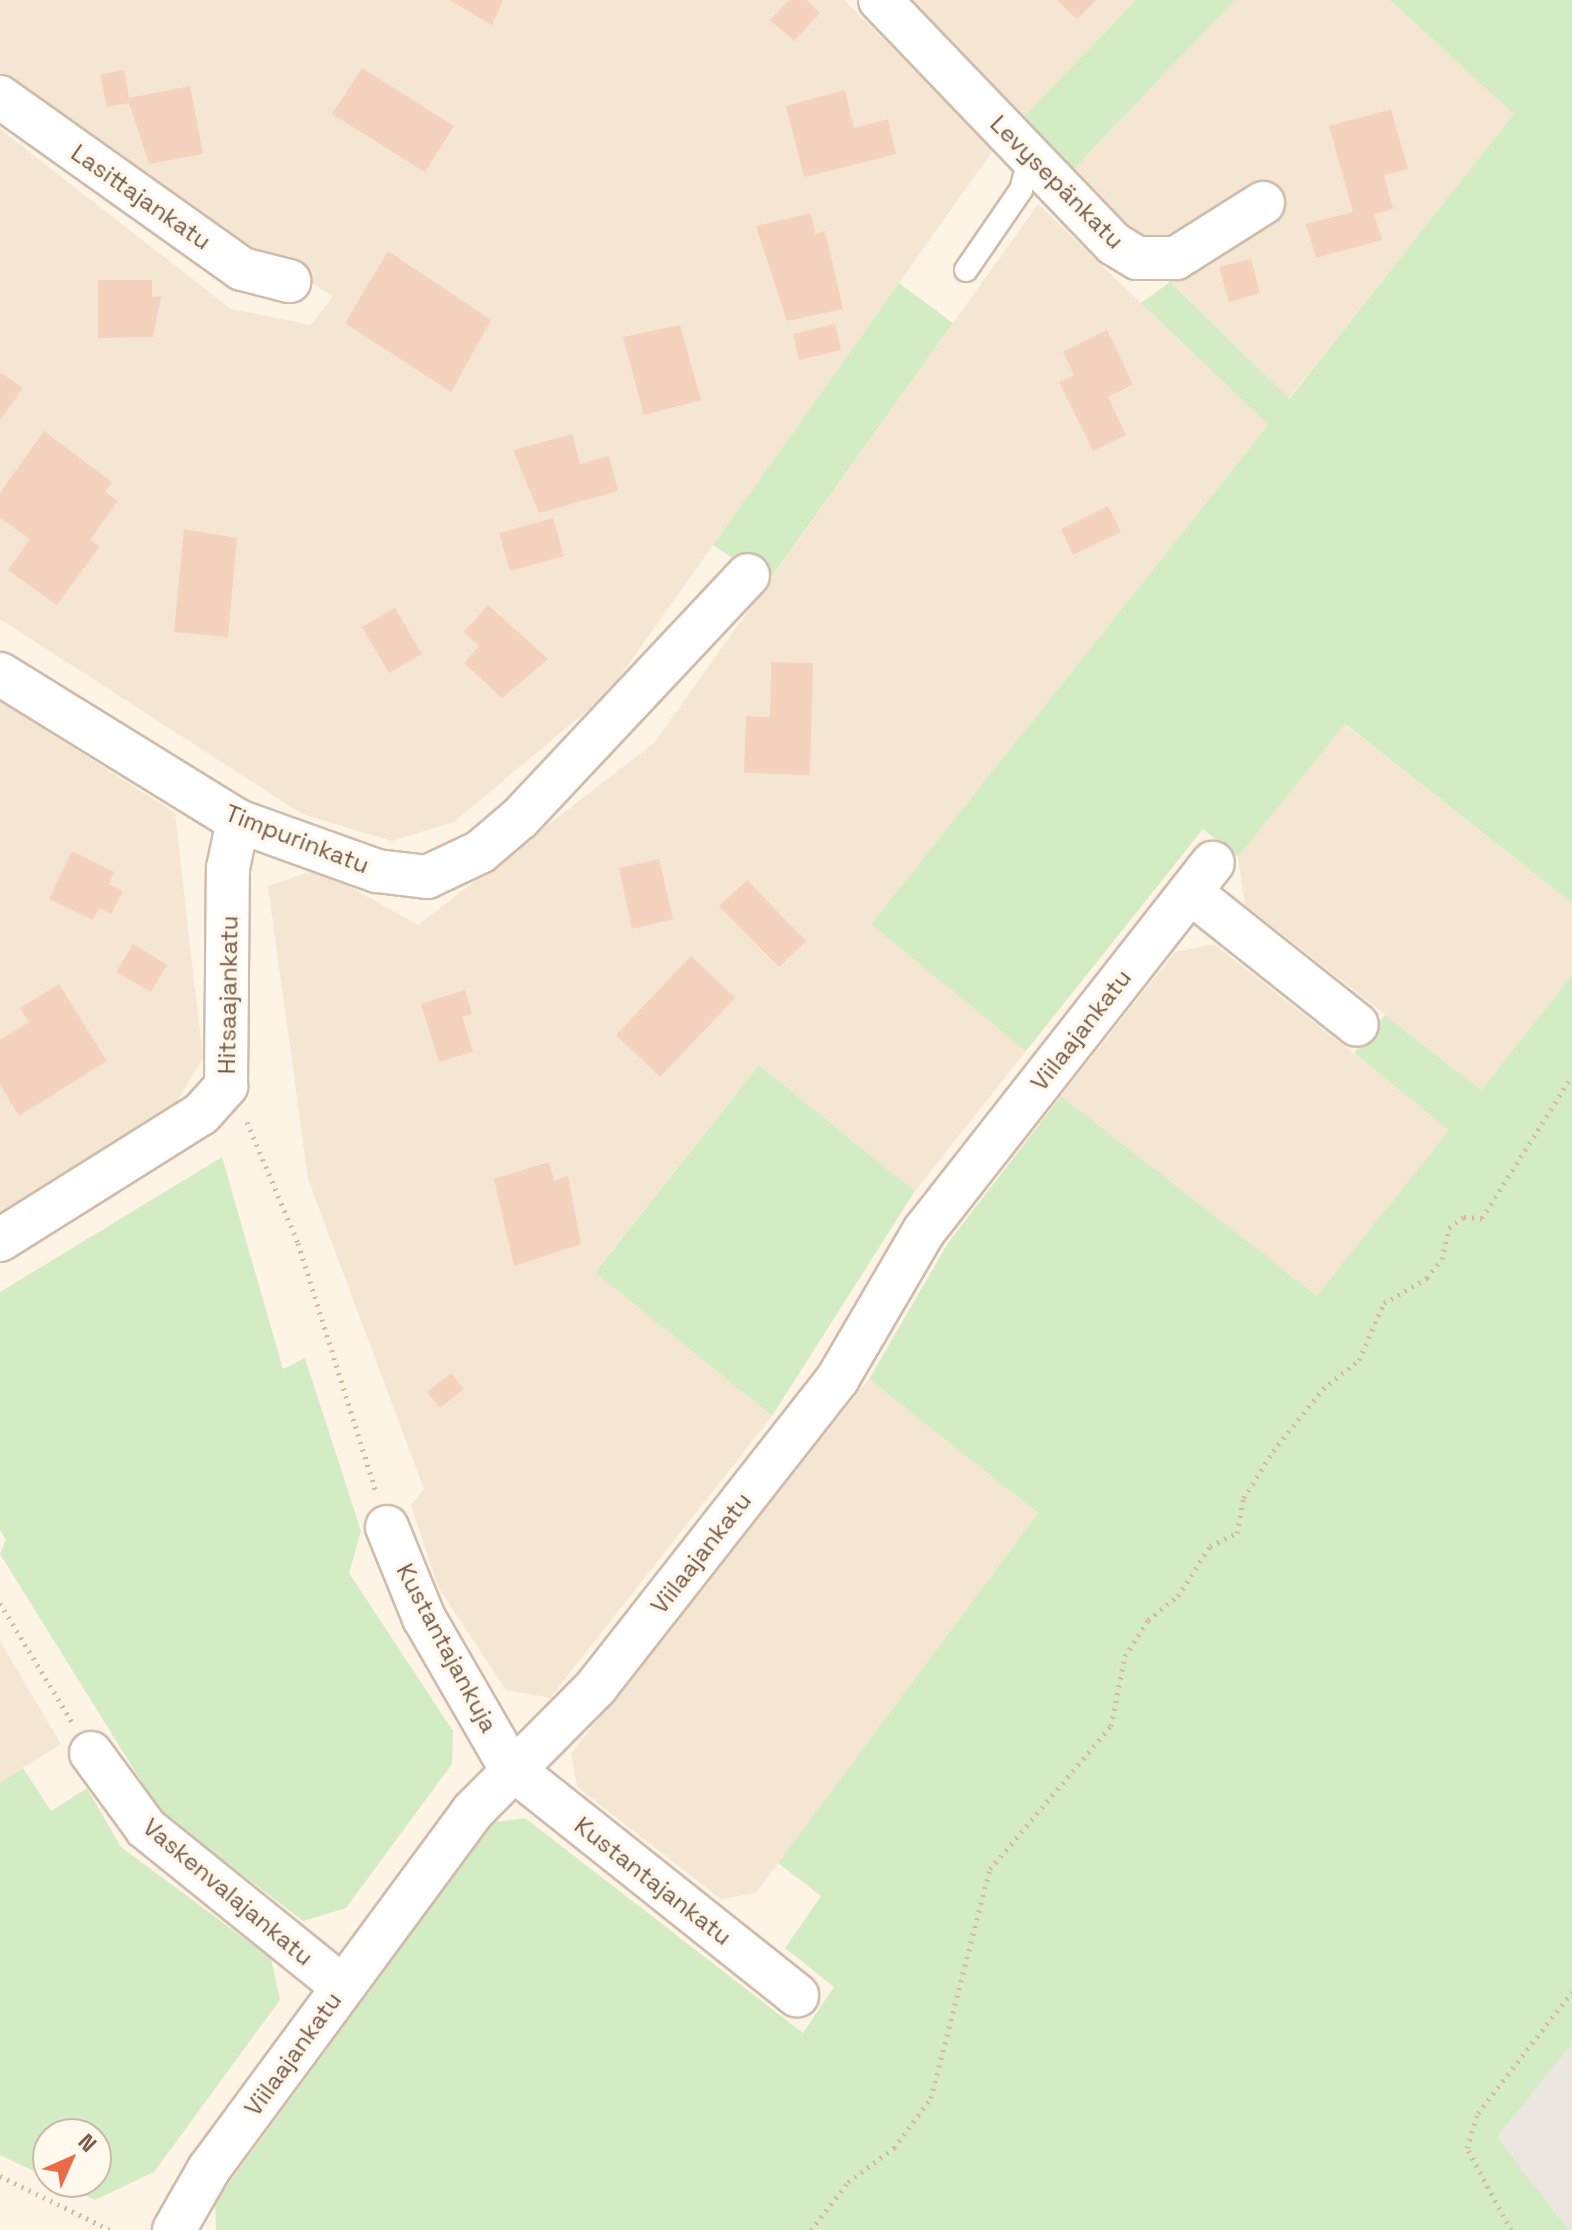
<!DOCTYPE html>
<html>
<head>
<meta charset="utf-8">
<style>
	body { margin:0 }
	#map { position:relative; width:1572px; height:2230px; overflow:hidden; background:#fdf4e6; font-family:"Space Grotesk",sans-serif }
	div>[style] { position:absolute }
	.residential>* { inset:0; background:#f5e6d4 }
	.industrial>* { inset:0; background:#ede6e0 }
	.green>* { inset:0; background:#d4ecc4 }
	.building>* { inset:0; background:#f4d2bd }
	.path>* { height:5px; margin-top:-2.5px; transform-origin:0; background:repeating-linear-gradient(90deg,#d9b69f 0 2px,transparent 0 8px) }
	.roads { filter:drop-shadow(2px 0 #d0bcab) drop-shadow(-2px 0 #d0bcab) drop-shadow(0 2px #d0bcab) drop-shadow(0 -2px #d0bcab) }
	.lane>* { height:22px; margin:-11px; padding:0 11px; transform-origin:11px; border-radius:11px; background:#fff }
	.street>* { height:42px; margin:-21px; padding:0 21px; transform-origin:21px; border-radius:21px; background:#fff }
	span { translate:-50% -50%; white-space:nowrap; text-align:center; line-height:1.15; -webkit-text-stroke:7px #fff8ed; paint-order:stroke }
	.street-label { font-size:24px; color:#785a49 }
	.north { position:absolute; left:32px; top:2118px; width:80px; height:80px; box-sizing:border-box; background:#fff8ed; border:2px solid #c9b9ab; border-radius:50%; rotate:45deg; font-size:22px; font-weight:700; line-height:32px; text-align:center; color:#785a49 }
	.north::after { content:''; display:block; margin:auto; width:28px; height:36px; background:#eb6b47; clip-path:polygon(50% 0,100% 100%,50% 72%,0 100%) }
</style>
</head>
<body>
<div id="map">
	<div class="residential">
		<div style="clip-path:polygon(0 0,844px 0,994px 149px,608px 693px,454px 822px,392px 841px,302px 814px,0 619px,0 129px,231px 309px,311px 325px,333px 296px,192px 214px,0 75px)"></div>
		<div style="clip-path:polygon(892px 0,1136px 0,1012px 129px)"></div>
		<div style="clip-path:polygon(1235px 0,1390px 0,1515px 114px,1288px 399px,1064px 179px)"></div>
		<div style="clip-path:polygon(1038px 204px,1268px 425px,872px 923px,1026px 1051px,915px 1191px,759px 1065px,595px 1271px,772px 1416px,550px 1698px,506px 1690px,438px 1587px,411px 1505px,424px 1489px,308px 1179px,268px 886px,318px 869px,418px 925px,654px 743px)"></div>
		<div style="clip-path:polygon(0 701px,175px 813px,203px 1058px,168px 1116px,0 1222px)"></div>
		<div style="clip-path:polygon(1344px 724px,1572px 903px,1572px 975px,1481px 1090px,1245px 905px,1238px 857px)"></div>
		<div style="clip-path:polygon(1214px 944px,1450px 1129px,1317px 1297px,1061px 1096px,1175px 952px)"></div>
		<div style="clip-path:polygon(869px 1379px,1038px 1513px,756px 1893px,721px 1899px,577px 1787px,571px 1753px)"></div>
		<div style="clip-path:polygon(0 1641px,61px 1744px,0 1782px)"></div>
	</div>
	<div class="industrial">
		<div style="clip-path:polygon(1572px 2044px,1572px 2230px,1569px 2230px,1497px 2137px)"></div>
	</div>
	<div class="green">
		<div style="clip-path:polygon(1136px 0,1235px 0,1064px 179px,1012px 129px)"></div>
		<div style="clip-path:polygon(1390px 0,1572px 0,1572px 903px,1345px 724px,1238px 857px,1203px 829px,1026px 1051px,871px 924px,1268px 425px,1141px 303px,1170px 282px,1289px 399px,1514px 114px)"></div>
		<div style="clip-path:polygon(899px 283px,953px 323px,768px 582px,713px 545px)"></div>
		<div style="clip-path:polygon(1572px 975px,1572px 2044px,1497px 2137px,1569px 2230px,216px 2230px,215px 2202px,493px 1822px,525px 1818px,803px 2033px,834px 1987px,785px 1948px,821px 1896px,778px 1863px,1038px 1513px,869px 1379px,948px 1243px,1061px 1096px,1317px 1296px,1449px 1130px,1354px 1053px,1385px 1015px,1481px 1090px)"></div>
		<div style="clip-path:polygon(759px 1065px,915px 1191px,772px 1416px,595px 1272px)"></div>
		<div style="clip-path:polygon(222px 1157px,283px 1369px,305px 1358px,361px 1531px,349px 1573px,453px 1731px,452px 1764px,346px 1908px,303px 1921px,161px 1813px,0 1554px,6px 1540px,0 1530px,0 1292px)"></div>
		<div style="clip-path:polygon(23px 1768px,51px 1811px,87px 1788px,121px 1847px,271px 1958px,280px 2000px,154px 2172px,95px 2200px,57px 2182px,96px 2182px,96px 2134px,48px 2134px,48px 2178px,0 2155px,0 1782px)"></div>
	</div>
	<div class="building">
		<div style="clip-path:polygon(449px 0,503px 0,492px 25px)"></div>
		<div style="clip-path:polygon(789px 0,806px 0,820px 13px,794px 41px,770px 20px)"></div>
		<div style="clip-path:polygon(1057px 0,1096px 0,1077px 19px)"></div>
		<div style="clip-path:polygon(362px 68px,454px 126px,425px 172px,332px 114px)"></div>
		<div style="clip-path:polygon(124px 70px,129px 98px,190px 86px,203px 154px,149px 164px,129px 103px,107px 107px,100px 75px)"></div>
		<div style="clip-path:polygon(845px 90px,854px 128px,888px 119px,896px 154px,804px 177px,786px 106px)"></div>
		<div style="clip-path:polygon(1391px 109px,1408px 169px,1384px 175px,1393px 209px,1374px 214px,1382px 240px,1316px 258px,1306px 224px,1353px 212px,1329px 126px)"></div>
		<div style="clip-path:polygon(811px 213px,815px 234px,825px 231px,843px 309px,787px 321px,756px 226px)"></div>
		<div style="clip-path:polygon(388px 251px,491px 320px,451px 392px,345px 323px)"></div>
		<div style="clip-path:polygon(1251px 259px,1260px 293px,1229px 302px,1219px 267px)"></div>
		<div style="clip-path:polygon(98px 280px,152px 280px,152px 297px,161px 296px,153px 337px,98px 338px)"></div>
		<div style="clip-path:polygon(835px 324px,841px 350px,799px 360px,793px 334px)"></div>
		<div style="clip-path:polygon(680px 325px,701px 400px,644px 415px,623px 337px)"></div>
		<div style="clip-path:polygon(1107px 330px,1133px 384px,1108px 397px,1126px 435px,1093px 451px,1059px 382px,1074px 375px,1063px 352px)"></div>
		<div style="clip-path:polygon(0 372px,23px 388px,0 420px)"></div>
		<div style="clip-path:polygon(44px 431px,112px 482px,105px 492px,118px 501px,90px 540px,100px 546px,57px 605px,8px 570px,30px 539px,0 518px,0 493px)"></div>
		<div style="clip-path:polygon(572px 434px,580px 464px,609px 456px,618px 491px,539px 513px,513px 450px)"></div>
		<div style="clip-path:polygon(1108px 506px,1121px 532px,1073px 555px,1061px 529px)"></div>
		<div style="clip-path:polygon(553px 518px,564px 556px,510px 571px,499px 533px)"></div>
		<div style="clip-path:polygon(184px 529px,237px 538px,228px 637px,174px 632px)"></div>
		<div style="clip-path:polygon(488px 605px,548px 659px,502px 698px,464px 663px,479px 646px,464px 632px)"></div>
		<div style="clip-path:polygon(395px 608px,422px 654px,389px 673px,362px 627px)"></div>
		<div style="clip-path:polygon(771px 662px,813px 663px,810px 775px,744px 773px,746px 716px,770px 717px)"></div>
		<div style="clip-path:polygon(72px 851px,114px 872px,109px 884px,123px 891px,111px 914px,99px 908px,93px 920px,49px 899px)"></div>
		<div style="clip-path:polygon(659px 859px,673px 919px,632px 929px,619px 868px)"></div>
		<div style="clip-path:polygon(747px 880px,806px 941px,779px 967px,719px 906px)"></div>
		<div style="clip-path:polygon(133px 944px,167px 965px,151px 992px,116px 972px)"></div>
		<div style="clip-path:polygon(691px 956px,735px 998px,660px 1077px,616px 1035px)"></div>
		<div style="clip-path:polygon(59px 984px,107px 1061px,19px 1116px,0 1085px,0 1040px,29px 1022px,20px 1008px)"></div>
		<div style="clip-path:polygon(465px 990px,472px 1014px,462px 1017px,473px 1052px,439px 1062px,421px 1004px)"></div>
		<div style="clip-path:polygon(549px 1162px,554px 1181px,568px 1176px,581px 1244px,514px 1266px,494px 1179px)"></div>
		<div style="clip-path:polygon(451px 1373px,464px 1389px,440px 1408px,427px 1392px)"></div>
	</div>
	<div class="path">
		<div style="left:247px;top:1122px;width:131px;rotate:67.1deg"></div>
		<div style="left:298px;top:1243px;width:258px;rotate:72.6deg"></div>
		<div style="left:0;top:1603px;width:139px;rotate:58.8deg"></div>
		<div style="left:0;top:2176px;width:123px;rotate:26.1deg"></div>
		<div style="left:811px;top:2230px;width:61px;rotate:-52.4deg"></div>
		<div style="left:848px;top:2182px;width:57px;rotate:-36.5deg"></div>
		<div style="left:894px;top:2148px;width:62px;rotate:-53.5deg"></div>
		<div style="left:931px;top:2098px;width:236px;rotate:-75.6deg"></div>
		<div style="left:990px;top:1869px;width:187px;rotate:-49.8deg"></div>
		<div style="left:1111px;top:1726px;width:71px;rotate:-78.7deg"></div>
		<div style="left:1125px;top:1656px;width:43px;rotate:-57.4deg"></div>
		<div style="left:1148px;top:1620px;width:38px;rotate:-39deg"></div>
		<div style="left:1178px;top:1596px;width:59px;rotate:-57.4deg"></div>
		<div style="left:1210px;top:1546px;width:30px;rotate:-26deg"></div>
		<div style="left:1237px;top:1533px;width:36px;rotate:-79deg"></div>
		<div style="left:1244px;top:1498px;width:55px;rotate:-58.3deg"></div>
		<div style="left:1273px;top:1451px;width:80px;rotate:-51.1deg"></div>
		<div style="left:1323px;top:1389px;width:46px;rotate:-38.9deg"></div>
		<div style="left:1359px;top:1360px;width:62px;rotate:-66.3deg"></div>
		<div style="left:1384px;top:1303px;width:50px;rotate:-30.2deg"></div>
		<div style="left:1427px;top:1278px;width:24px;rotate:-52deg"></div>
		<div style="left:1442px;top:1259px;width:32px;rotate:-77deg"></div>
		<div style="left:1449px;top:1228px;width:19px;rotate:-36deg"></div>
		<div style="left:1464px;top:1217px;width:18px;rotate:3deg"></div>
		<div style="left:1482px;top:1218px;width:168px;rotate:-57.6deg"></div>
		<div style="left:1511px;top:2230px;width:93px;rotate:-118.2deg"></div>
		<div style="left:1467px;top:2148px;width:37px;rotate:-73deg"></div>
		<div style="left:1478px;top:2113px;width:153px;rotate:-52.2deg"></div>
	</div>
	<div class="roads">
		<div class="lane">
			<div style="left:966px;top:270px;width:97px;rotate:-55.5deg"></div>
			<div style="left:1021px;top:190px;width:34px;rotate:-75deg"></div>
		</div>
		<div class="street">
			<div style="left:880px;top:0;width:338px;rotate:46.2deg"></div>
			<div style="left:1114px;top:244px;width:27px;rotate:31deg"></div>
			<div style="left:1137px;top:258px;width:39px"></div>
			<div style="left:1176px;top:258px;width:103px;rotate:-32.3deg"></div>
			<div style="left:0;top:97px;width:297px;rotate:35.4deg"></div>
			<div style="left:242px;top:269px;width:49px;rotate:14.3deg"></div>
			<div style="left:0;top:674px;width:280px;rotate:31.7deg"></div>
			<div style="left:238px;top:821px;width:148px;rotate:19.8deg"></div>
			<div style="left:377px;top:871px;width:50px;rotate:6.8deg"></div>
			<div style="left:427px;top:877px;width:59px;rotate:-25.3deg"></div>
			<div style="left:480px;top:852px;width:52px;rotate:-40.4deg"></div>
			<div style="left:520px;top:818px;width:333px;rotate:-46.8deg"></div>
			<div style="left:1190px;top:892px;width:213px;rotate:38.5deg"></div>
			<div style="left:0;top:1240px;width:237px;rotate:-32.1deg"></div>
			<div style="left:201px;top:1114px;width:38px;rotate:-48deg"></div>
			<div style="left:226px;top:1086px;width:218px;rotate:-89.5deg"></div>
			<div style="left:228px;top:868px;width:48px;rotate:-78deg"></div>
			<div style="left:387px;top:1527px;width:98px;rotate:67.9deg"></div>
			<div style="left:424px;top:1618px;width:172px;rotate:60deg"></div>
			<div style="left:510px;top:1767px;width:367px;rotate:38.5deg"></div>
			<div style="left:91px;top:1753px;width:93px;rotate:53.7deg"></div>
			<div style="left:146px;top:1828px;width:253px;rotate:38.9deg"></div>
			<div style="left:174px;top:2230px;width:70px;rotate:-60.2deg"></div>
			<div style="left:209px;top:2169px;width:445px;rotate:-53.6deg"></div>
			<div style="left:473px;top:1811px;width:175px;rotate:-45.2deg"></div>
			<div style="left:596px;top:1687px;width:392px;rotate:-51.9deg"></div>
			<div style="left:838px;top:1378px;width:170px;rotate:-59.7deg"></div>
			<div style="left:924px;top:1231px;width:468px;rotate:-51.9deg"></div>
		</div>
	</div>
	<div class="street-label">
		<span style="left:1057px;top:182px;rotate:45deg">Levysepänkatu</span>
		<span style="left:141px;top:197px;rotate:35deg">Lasittajankatu</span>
		<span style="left:297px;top:839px;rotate:21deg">Timpurinkatu</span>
		<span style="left:228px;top:995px;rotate:-89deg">Hitsaajankatu</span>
		<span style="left:1081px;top:1030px;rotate:-52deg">Viilaajankatu</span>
		<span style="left:701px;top:1553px;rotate:-52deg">Viilaajankatu</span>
		<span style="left:447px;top:1648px;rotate:62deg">Kustantajankuja</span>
		<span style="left:653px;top:1881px;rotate:38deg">Kustantajankatu</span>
		<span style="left:228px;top:1892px;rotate:40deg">Vaskenvalajankatu</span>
		<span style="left:293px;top:2054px;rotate:-54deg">Viilaajankatu</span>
	</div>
	<div class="north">N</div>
</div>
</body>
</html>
